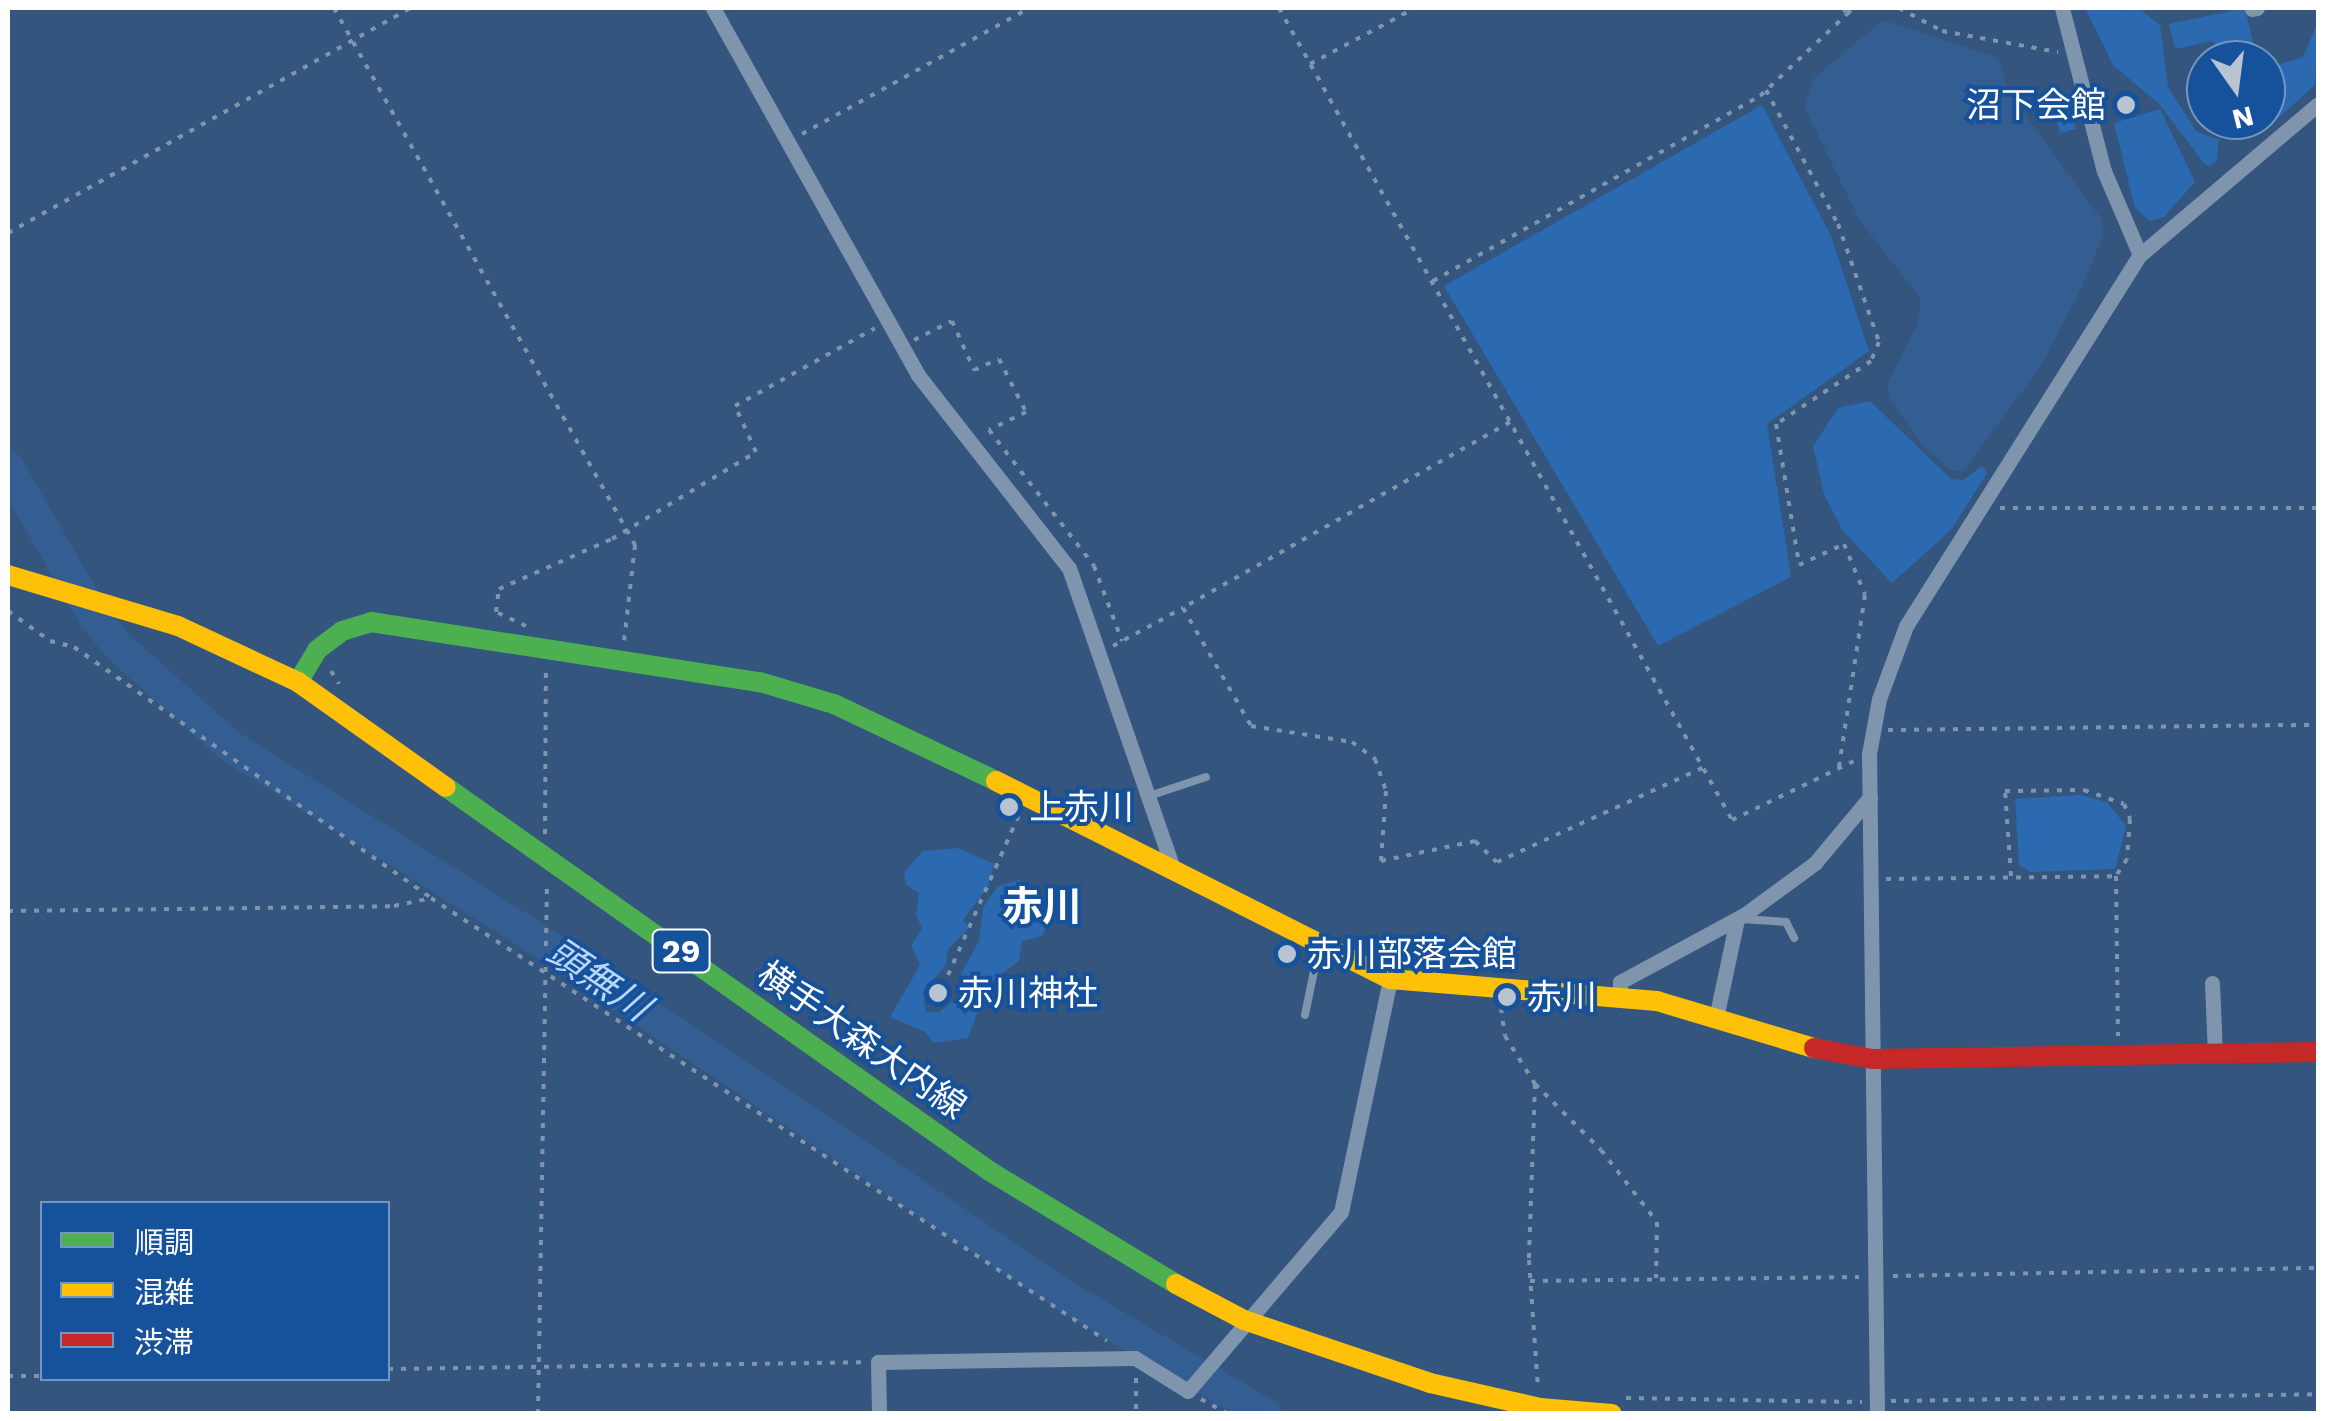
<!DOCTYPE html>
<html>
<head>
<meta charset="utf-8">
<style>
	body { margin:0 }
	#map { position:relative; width:2326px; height:1421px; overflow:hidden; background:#34557d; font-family:"Work Sans","Noto Sans JP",sans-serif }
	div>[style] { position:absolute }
	.green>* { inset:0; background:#2b69b0 }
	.water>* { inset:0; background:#345e92 }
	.river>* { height:32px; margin:-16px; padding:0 16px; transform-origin:16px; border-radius:16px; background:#345e92 }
	.path>* { height:4px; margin-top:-2px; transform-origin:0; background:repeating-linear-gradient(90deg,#7f95ae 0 5px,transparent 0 13px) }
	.lane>* { height:8px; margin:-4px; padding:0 4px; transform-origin:4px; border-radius:4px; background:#7f95ae }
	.street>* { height:15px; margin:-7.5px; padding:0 7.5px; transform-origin:7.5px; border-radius:7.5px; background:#7f95ae }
	.fast>* { height:20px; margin:-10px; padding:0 10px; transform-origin:10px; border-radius:10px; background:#4caf50 }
	.slow>* { height:20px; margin:-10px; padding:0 10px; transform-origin:10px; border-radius:10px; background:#ffc107 }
	.jam>* { height:20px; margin:-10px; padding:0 10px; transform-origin:10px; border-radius:10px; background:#c62828 }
	.dots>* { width:28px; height:28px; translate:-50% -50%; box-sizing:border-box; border:5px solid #16529b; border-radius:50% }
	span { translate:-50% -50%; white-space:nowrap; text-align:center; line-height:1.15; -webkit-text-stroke:8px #16529b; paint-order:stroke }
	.shield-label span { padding:2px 8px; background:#16529b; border:2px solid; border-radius:8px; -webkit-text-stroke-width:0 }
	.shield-label { font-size:32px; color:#fff; font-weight:700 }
	.poi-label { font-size:35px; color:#fff }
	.right { translate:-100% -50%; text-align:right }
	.left { translate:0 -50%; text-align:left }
	.street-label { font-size:35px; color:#fff }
	.water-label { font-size:38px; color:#b9d7f9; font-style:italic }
	.quarter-label { font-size:40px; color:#fff; font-weight:700 }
	.frame { position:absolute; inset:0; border:10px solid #fff; pointer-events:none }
	.legend { position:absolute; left:40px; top:1201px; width:350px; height:180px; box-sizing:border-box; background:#16529b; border:2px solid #7397c3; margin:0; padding:12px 18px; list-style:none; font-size:30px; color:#fff }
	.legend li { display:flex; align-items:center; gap:20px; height:50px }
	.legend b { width:50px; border:2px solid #7397c3 }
	.north { position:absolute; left:2186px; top:40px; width:100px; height:100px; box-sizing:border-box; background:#16529b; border:2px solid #7397c3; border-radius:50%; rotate:166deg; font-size:28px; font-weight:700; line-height:40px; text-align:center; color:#fff }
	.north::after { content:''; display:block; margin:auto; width:35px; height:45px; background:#b8c4d2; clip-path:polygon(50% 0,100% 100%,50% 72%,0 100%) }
</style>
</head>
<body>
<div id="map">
	<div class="green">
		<div style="clip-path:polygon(2085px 8px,2139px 8px,2160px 25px,2168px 87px,2196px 131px,2219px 140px,2217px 161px,2209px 167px,2203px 162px,2160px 105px,2113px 65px)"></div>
		<div style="clip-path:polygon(2245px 8px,2257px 60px,2220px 60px,2213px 41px,2175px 49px,2169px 24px)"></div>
		<div style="clip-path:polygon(2318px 22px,2315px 85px,2275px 121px,2266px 111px,2266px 69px,2303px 57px)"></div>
		<div style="clip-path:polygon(2066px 92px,2076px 129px,2060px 133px,2050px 97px)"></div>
		<div style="clip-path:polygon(1762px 105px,1831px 236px,1869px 351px,1767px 424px,1791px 577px,1658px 646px,1444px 286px)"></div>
		<div style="clip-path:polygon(2160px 109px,2195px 182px,2164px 217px,2150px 221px,2135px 208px,2114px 123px)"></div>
		<div style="clip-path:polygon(1870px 401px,1951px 479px,1963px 480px,1982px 466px,1987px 473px,1951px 530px,1892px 583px,1843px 531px,1824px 494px,1813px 446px,1838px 408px)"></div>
		<div style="clip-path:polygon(2080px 795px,2107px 802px,2126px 826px,2115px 869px,2031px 872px,2019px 865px,2015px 799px)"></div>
		<div style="clip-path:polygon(958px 848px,994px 864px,988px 887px,963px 920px,969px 928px,948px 949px,946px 964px,923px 993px,926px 1012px,939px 1012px,965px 991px,961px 974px,979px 941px,983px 908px,997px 887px,1019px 880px,1038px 901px,1046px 928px,1042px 936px,1022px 941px,1019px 961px,988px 984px,968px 1038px,934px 1043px,925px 1032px,890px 1017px,920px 965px,911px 946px,922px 928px,916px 915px,919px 893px,906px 885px,904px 872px,923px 851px)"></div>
	</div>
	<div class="water">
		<div style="clip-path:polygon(1883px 20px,1999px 58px,2009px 93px,2102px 220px,2103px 235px,2082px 287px,2041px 366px,1963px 471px,1951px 471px,1923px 445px,1891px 401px,1887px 384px,1918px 323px,1921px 299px,1860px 221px,1804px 106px,1814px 78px)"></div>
	</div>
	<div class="river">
		<div style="left:8px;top:467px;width:171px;rotate:60.1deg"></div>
		<div style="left:93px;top:615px;width:41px;rotate:50.9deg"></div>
		<div style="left:119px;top:647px;width:149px;rotate:41.7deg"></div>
		<div style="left:230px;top:746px;width:341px;rotate:32.1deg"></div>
		<div style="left:519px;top:927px;width:665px;rotate:34.02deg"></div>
		<div style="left:1070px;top:1299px;width:226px;rotate:30.5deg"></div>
	</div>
	<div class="path">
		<div style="left:334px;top:8px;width:616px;rotate:60.73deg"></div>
		<div style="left:635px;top:545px;width:97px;rotate:96.5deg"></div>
		<div style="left:1279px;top:8px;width:930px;rotate:60.84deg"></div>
		<div style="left:1732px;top:820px;width:136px;rotate:-25.8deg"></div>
		<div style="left:1843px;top:8px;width:7px;rotate:56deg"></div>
		<div style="left:1847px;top:14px;width:8px;rotate:-45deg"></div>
		<div style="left:1899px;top:8px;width:49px;rotate:28.1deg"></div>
		<div style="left:1942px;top:31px;width:118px;rotate:10.3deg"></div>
		<div style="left:1310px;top:64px;width:119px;rotate:-28.1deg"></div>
		<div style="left:1766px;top:90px;width:152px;rotate:61.8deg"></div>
		<div style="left:1838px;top:224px;width:125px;rotate:70.8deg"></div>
		<div style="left:1879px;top:342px;width:21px;rotate:113deg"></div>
		<div style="left:1871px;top:361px;width:114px;rotate:146.4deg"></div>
		<div style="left:1776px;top:424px;width:143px;rotate:80.7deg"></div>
		<div style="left:1799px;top:565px;width:50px;rotate:-25deg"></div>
		<div style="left:1844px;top:544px;width:55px;rotate:67.6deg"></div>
		<div style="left:1865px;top:595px;width:174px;rotate:98.6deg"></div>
		<div style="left:802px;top:134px;width:260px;rotate:-29deg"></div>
		<div style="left:8px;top:233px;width:462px;rotate:-29.2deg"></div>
		<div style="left:1433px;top:281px;width:376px;rotate:-29.5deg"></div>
		<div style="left:1760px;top:96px;width:120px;rotate:-43.3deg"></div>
		<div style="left:914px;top:340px;width:42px;rotate:-26.6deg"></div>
		<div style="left:952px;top:321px;width:54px;rotate:65.8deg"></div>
		<div style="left:974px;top:370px;width:27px;rotate:-24deg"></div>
		<div style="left:999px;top:359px;width:59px;rotate:63deg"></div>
		<div style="left:1026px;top:412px;width:41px;rotate:154.1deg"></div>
		<div style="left:989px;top:430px;width:172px;rotate:52.3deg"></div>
		<div style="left:1094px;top:566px;width:80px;rotate:69.5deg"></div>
		<div style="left:1510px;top:422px;width:376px;rotate:150.4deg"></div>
		<div style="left:1183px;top:608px;width:136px;rotate:60deg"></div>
		<div style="left:1251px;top:726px;width:102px;rotate:9deg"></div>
		<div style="left:1352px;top:742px;width:29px;rotate:36deg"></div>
		<div style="left:1375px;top:759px;width:34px;rotate:71deg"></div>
		<div style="left:1386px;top:791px;width:70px;rotate:94.1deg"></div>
		<div style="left:1381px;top:861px;width:96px;rotate:-12deg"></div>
		<div style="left:1475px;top:841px;width:30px;rotate:44deg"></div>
		<div style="left:1497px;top:862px;width:226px;rotate:-24.6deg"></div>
		<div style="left:2000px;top:508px;width:318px"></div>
		<div style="left:8px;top:611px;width:52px;rotate:35.5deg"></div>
		<div style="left:50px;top:641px;width:25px;rotate:14deg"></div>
		<div style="left:74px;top:647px;width:436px;rotate:35.1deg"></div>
		<div style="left:431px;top:898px;width:808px;rotate:33.24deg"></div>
		<div style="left:526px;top:626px;width:33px;rotate:-155deg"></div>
		<div style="left:496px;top:612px;width:23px;rotate:-83deg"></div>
		<div style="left:499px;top:589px;width:124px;rotate:-23.9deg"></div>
		<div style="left:612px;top:539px;width:168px;rotate:-31.1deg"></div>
		<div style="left:756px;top:452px;width:51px;rotate:-114.5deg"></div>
		<div style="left:735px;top:406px;width:160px;rotate:-29.1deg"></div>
		<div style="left:1113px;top:646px;width:80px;rotate:-28.5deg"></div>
		<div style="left:331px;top:671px;width:15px;rotate:58deg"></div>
		<div style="left:1888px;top:730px;width:430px;rotate:-0.7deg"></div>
		<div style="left:545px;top:834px;width:166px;rotate:-89.7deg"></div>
		<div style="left:2011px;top:876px;width:85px;rotate:-94deg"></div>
		<div style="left:2005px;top:791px;width:79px;rotate:-0.7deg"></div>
		<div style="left:2084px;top:790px;width:42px;rotate:19.3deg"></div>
		<div style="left:2124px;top:804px;width:16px;rotate:68deg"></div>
		<div style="left:2130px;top:819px;width:40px;rotate:94.3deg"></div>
		<div style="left:2127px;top:859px;width:20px;rotate:123deg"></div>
		<div style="left:2116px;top:876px;width:160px;rotate:89.3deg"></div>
		<div style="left:1886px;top:879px;width:230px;rotate:-0.7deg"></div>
		<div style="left:8px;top:911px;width:386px;rotate:-0.7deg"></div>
		<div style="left:394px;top:906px;width:38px;rotate:-12deg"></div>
		<div style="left:948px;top:975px;width:175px;rotate:-66.1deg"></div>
		<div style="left:1501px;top:1008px;width:28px;rotate:82deg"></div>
		<div style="left:1505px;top:1036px;width:57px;rotate:58deg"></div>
		<div style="left:1535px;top:1084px;width:176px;rotate:92deg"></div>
		<div style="left:1529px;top:1260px;width:128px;rotate:86deg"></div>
		<div style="left:1535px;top:1084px;width:93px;rotate:45deg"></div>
		<div style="left:1601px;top:1150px;width:91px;rotate:52.1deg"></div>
		<div style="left:1657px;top:1222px;width:56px;rotate:91deg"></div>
		<div style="left:1893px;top:1276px;width:425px;rotate:-1.1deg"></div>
		<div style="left:1530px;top:1281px;width:329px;rotate:-0.7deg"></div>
		<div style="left:388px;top:1369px;width:475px;rotate:-0.8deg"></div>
		<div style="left:8px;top:1376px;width:34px"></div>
		<div style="left:1136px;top:1378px;width:36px;rotate:90deg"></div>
		<div style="left:1626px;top:1398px;width:236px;rotate:1deg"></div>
		<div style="left:1201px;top:1399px;width:31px;rotate:29deg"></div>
		<div style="left:1891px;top:1401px;width:427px;rotate:-0.9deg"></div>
		<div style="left:538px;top:1414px;width:531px;rotate:-89.03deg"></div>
	</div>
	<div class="lane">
		<div style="left:1149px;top:796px;width:60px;rotate:-18.4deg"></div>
		<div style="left:1742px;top:919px;width:44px;rotate:3.9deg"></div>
		<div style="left:1786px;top:922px;width:18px;rotate:63deg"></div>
		<div style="left:1305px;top:1015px;width:69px;rotate:-78.4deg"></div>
	</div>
	<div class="street">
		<div style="left:713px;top:8px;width:420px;rotate:60.8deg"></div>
		<div style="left:918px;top:375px;width:245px;rotate:52deg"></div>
		<div style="left:1069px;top:568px;width:314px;rotate:70.9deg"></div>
		<div style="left:2062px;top:8px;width:168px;rotate:75.6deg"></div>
		<div style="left:2104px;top:171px;width:91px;rotate:66.8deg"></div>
		<div style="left:2252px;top:9px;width:5px;rotate:-11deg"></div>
		<div style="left:2212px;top:983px;width:71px;rotate:87.6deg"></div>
		<div style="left:1620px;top:995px;width:13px;rotate:-90deg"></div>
		<div style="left:1620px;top:982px;width:141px;rotate:-28.4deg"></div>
		<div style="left:1744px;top:915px;width:88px;rotate:-36.2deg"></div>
		<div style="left:1815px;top:863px;width:86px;rotate:-50.2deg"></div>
		<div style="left:1716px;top:1018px;width:101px;rotate:-78deg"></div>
		<div style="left:879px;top:1414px;width:52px;rotate:-91.1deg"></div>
		<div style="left:878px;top:1362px;width:257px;rotate:-0.9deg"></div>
		<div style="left:1135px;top:1358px;width:62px;rotate:31.9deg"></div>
		<div style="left:1188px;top:1391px;width:235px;rotate:-49.5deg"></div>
		<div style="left:1341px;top:1212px;width:238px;rotate:-78.1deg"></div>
		<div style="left:1877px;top:1414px;width:660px;rotate:-90.69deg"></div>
		<div style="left:1869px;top:754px;width:56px;rotate:-79.7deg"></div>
		<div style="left:1879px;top:699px;width:78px;rotate:-69.7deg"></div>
		<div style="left:1906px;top:626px;width:439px;rotate:-57.8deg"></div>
		<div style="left:2140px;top:255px;width:233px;rotate:-40.3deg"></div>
	</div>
	<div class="fast">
		<div style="left:298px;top:682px;width:37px;rotate:-59deg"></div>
		<div style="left:317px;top:650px;width:31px;rotate:-37deg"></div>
		<div style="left:342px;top:631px;width:30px;rotate:-17deg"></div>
		<div style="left:371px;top:622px;width:394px;rotate:8.8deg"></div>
		<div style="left:760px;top:682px;width:77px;rotate:16.6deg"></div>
		<div style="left:834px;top:704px;width:179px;rotate:25.4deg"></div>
		<div style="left:446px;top:787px;width:667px;rotate:35.24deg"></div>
		<div style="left:991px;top:1172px;width:216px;rotate:31.2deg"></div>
	</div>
	<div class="slow">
		<div style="left:8px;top:575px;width:177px;rotate:16.7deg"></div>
		<div style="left:178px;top:626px;width:132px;rotate:25deg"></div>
		<div style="left:298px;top:682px;width:181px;rotate:35.4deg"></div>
		<div style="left:996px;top:781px;width:441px;rotate:26.7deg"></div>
		<div style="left:1390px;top:979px;width:268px;rotate:4.7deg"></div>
		<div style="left:1657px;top:1001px;width:164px;rotate:16.7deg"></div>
		<div style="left:1176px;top:1284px;width:77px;rotate:27.9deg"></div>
		<div style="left:1244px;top:1320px;width:196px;rotate:18.7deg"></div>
		<div style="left:1430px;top:1383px;width:113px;rotate:12.8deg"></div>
		<div style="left:1540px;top:1408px;width:72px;rotate:4.8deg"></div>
	</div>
	<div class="jam">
		<div style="left:1814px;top:1048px;width:59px;rotate:10.7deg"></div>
		<div style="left:1872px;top:1059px;width:446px;rotate:-0.9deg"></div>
	</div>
	<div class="dots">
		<div style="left:2126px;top:105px;background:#b8c4d2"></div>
		<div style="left:1009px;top:807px;background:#b8c4d2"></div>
		<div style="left:1287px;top:954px;background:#b8c4d2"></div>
		<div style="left:938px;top:993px;background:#b8c4d2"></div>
		<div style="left:1507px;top:997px;background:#b8c4d2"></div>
	</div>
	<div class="shield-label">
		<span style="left:681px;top:951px">29</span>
	</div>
	<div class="poi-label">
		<span class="right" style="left:2106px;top:105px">沼下会館</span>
		<span class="left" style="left:1029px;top:807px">上赤川</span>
		<span class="left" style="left:1307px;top:954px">赤川部落会館</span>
		<span class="left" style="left:958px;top:993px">赤川神社</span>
		<span class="left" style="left:1527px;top:997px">赤川</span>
	</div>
	<div class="street-label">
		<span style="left:862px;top:1040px;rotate:35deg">横手大森大内線</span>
	</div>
	<div class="water-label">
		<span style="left:598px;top:980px;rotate:34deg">頭無川</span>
	</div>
	<div class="quarter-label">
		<span style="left:1042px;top:907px">赤川</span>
	</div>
	<div class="frame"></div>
	<ul class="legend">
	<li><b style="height:12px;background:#4caf50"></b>順調</li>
	<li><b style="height:12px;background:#ffc107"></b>混雑</li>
	<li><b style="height:12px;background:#c62828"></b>渋滞</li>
	</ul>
	<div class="north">N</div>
</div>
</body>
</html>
